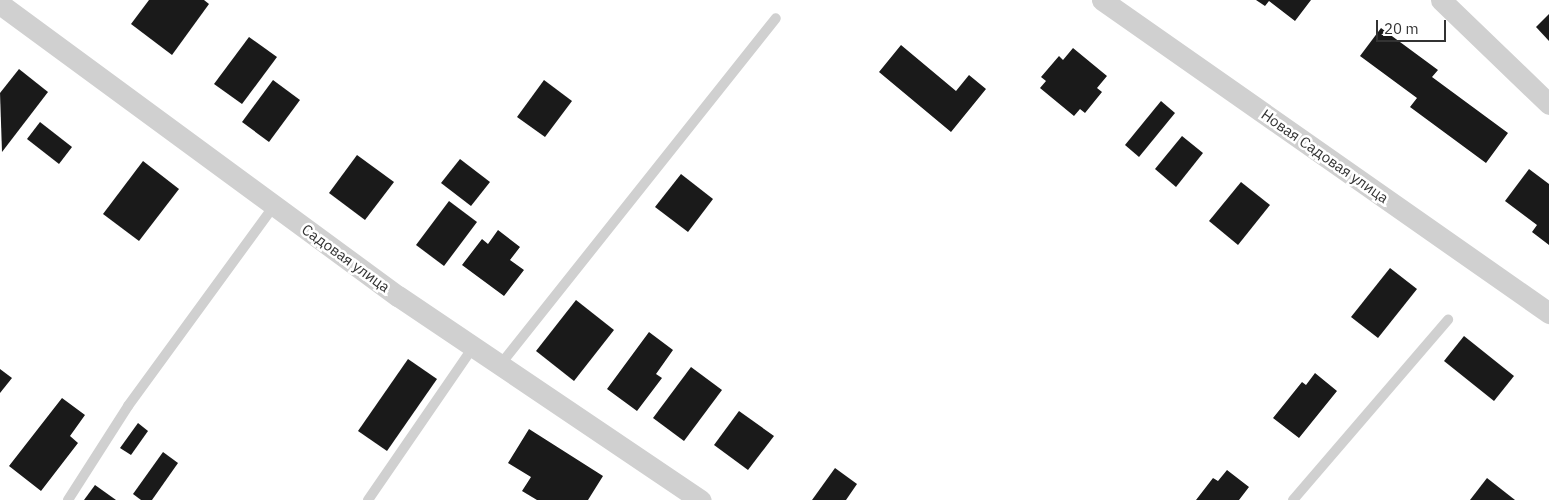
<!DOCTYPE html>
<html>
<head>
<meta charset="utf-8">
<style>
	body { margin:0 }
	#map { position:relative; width:1549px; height:500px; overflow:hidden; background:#fff; font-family:"IBM Plex Sans",sans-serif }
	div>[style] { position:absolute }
	.building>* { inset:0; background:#1a1a1a }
	.lane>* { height:10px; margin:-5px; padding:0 5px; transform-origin:5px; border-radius:5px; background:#d0d0d0 }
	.street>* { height:21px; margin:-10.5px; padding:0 10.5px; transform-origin:10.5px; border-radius:10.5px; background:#d0d0d0 }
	span { translate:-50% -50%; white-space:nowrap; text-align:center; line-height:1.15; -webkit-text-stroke:5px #fff; paint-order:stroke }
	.street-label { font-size:15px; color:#333 }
	.scale { position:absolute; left:1376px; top:20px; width:70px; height:22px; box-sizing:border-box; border:2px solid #333; border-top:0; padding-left:6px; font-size:15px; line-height:18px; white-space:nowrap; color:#333; -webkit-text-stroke:4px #fff; paint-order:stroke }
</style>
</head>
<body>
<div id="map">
	<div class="building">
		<div style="clip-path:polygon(149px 0,204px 0,209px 4px,172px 55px,131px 24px)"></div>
		<div style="clip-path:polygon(1256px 0,1311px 0,1295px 21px,1269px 1px,1265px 6px)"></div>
		<div style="clip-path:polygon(1549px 14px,1549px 41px,1536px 27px)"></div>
		<div style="clip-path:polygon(1381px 28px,1438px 70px,1432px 77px,1508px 133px,1486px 163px,1410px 107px,1417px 98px,1360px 56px)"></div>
		<div style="clip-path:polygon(249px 37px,277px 57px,242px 104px,214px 84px)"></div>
		<div style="clip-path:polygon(901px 45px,956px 91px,969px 75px,986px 89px,951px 132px,879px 72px)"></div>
		<div style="clip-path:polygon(1073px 48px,1107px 76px,1097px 88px,1102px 92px,1085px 113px,1080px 109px,1074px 116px,1040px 88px,1046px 81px,1041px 77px,1059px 56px,1063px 60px)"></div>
		<div style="clip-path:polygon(19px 69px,48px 92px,2px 152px,0 93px)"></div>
		<div style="clip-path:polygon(273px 80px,300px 100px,269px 142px,242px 122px)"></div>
		<div style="clip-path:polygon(544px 80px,572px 101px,545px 137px,517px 117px)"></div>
		<div style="clip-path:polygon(1161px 101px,1175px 113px,1139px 157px,1125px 145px)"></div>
		<div style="clip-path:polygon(40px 122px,72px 147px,59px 164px,27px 139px)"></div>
		<div style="clip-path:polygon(1182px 136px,1203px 153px,1176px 187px,1155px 169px)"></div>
		<div style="clip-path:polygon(357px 155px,394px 182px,365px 220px,329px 193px)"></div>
		<div style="clip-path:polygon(460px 159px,490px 182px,471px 206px,441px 183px)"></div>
		<div style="clip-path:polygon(143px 161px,179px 189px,139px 241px,103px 214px)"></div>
		<div style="clip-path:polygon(1529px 169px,1549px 184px,1549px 245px,1532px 232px,1537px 225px,1505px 201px)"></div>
		<div style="clip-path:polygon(681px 174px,713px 199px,688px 232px,655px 207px)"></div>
		<div style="clip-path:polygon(1241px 182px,1270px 205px,1238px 245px,1209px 221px)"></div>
		<div style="clip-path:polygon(449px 201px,477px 222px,444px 266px,416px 245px)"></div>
		<div style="clip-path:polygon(498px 230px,520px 247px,510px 260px,524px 270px,504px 296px,462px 265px,482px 239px,488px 244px)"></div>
		<div style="clip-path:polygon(1390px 268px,1417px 289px,1378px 338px,1351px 317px)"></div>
		<div style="clip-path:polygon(576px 300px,614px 330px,574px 381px,536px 351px)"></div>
		<div style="clip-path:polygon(649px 332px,673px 350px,656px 374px,662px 378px,637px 411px,607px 389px)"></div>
		<div style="clip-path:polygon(1464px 336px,1514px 376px,1494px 401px,1444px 361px)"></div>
		<div style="clip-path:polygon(408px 359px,437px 379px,387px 451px,358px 431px)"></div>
		<div style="clip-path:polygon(691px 367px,722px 390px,684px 441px,653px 418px)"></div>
		<div style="clip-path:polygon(0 369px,12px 378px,0 393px)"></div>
		<div style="clip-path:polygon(1315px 373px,1337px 391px,1299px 438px,1273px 418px,1302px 382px,1306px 385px)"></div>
		<div style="clip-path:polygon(62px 398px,85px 415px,70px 436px,78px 443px,41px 491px,9px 466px)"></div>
		<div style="clip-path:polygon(739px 411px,774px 436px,748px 470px,714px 445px)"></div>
		<div style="clip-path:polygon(138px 423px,148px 431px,131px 455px,120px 448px)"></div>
		<div style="clip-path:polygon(529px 429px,603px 476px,588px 500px,537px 500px,522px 491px,531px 477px,508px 463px)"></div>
		<div style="clip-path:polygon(163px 452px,178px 463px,152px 500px,141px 500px,133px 494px)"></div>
		<div style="clip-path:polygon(835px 468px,857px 484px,846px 500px,812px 500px)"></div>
		<div style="clip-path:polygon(1227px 470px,1249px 487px,1239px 500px,1196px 500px,1213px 478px,1218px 481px)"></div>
		<div style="clip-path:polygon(1487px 478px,1515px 500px,1470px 500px)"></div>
		<div style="clip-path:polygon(95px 485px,116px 500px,84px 500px)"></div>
	</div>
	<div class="lane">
		<div style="left:500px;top:365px;width:443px;rotate:-51.5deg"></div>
		<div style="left:68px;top:500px;width:112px;rotate:-57.4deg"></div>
		<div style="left:128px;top:406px;width:248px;rotate:-53.9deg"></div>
		<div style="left:368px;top:500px;width:186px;rotate:-55.5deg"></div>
		<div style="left:1293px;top:500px;width:238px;rotate:-49.3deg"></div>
	</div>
	<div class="street">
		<div style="left:1102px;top:0;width:546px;rotate:35deg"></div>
		<div style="left:1441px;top:0;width:150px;rotate:43.9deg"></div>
		<div style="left:0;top:4px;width:494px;rotate:36.3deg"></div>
		<div style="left:398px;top:296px;width:365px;rotate:34deg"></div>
	</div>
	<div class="street-label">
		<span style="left:1325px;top:156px;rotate:35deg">Новая Садовая улица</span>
		<span style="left:346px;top:258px;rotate:36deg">Садовая улица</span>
	</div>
	<div class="scale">20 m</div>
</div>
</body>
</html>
